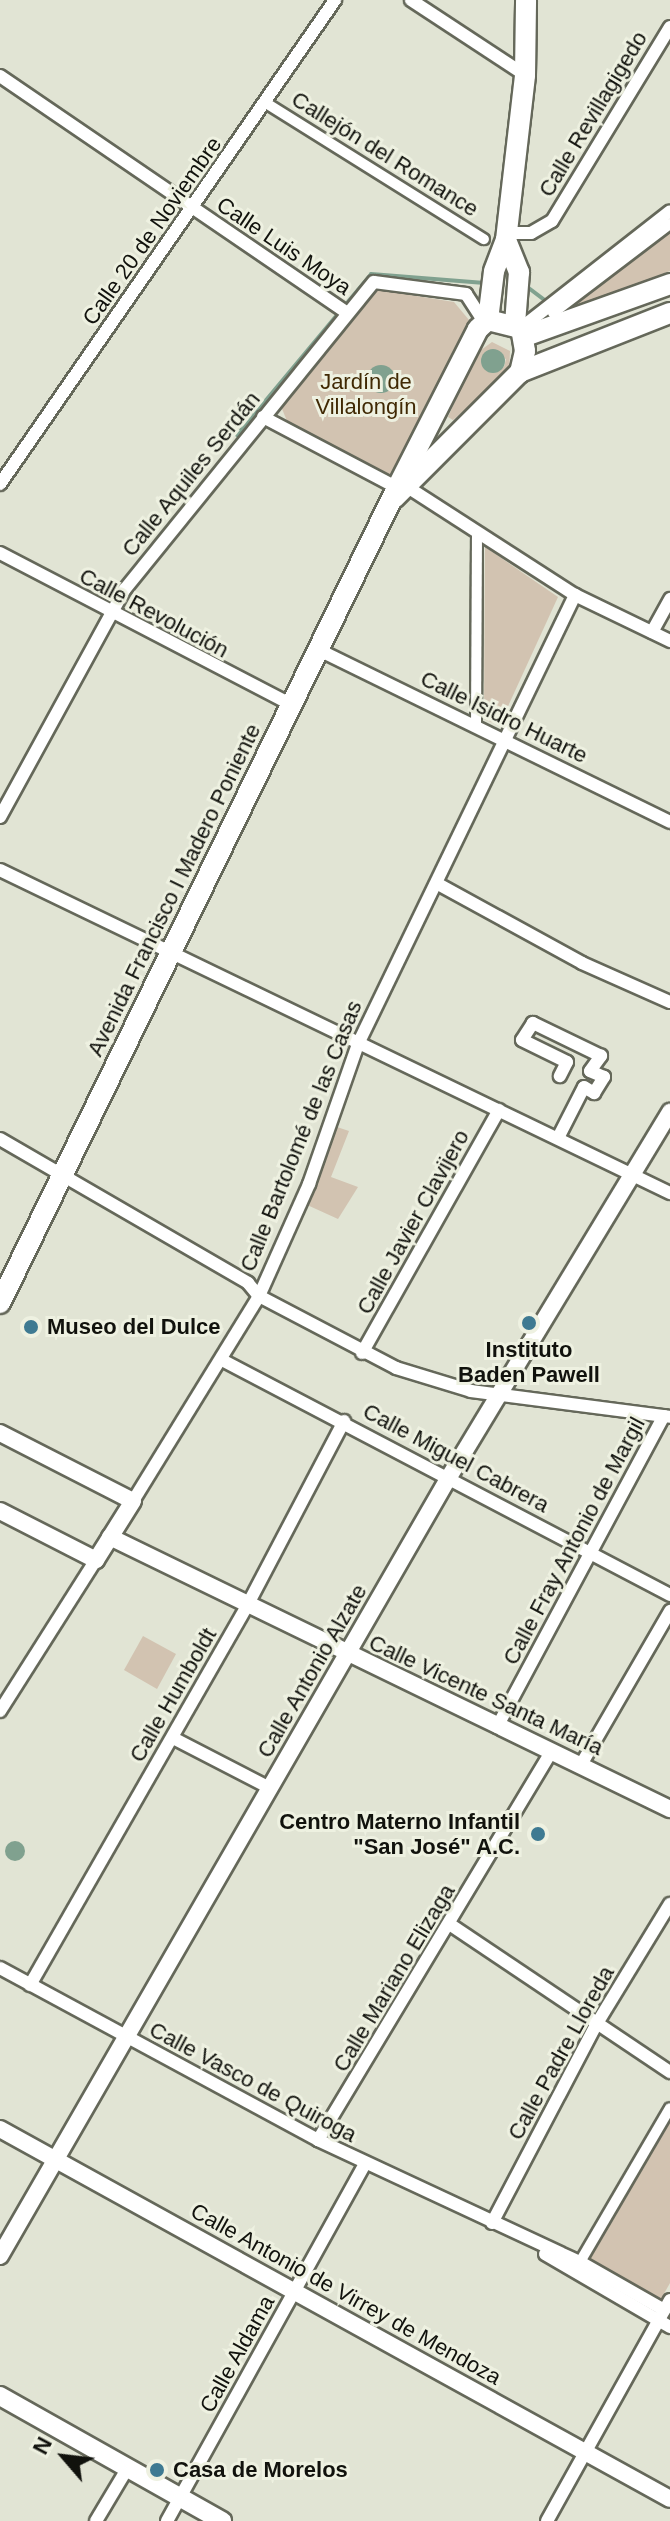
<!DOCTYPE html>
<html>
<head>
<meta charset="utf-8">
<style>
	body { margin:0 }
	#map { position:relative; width:670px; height:2521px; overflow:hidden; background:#e1e4d4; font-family:Arial,sans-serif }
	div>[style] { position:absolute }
	.green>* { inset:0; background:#d2c3b1 }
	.water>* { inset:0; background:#80a18f }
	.round { border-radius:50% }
	.stream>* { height:4px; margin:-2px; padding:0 2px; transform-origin:2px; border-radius:2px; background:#80a18f }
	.roads { filter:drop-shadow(2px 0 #65685a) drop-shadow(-2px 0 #65685a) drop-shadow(0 2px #65685a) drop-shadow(0 -2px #65685a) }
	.pedestrian>* { height:10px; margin:-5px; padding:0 5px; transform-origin:5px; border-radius:5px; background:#fff }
	.minor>* { height:12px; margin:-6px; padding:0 6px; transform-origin:6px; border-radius:6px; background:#fff }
	.tertiary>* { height:16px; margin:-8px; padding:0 8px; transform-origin:8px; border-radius:8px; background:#fff }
	.secondary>* { height:18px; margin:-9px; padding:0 9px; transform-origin:9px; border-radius:9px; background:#fff }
	.primary>* { height:20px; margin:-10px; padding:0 10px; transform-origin:10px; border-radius:10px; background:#fff }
	.dots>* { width:22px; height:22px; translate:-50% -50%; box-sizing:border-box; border:4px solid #eef1e1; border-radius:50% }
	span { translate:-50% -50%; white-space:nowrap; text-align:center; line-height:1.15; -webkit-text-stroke:6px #eef1e1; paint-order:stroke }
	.street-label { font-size:22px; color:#11120d }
	.park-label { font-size:22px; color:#402904 }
	.poi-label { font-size:22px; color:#11120d; font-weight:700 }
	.left { translate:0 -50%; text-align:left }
	.right { translate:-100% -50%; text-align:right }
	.north { position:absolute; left:24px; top:2417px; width:80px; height:80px; -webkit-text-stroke:6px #eef1e1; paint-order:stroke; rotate:298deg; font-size:22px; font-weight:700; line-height:32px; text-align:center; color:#11120d }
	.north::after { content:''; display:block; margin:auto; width:28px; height:36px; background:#11120d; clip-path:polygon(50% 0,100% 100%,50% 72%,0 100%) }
</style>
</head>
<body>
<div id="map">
	<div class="green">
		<div style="clip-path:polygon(670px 215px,670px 271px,568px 310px,565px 306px)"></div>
		<div style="clip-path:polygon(373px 289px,454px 302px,469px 320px,393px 477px,287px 421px,280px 404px)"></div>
		<div style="clip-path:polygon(evenodd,492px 342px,510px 351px,509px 372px,453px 420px,448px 417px,477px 353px,492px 342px,484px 353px,506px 359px,504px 367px,486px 370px,484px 353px)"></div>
		<div style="clip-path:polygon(485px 547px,558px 597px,499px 726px,484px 719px)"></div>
		<div style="clip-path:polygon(337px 1127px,349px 1131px,331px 1177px,358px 1187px,338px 1219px,305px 1204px)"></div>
		<div style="clip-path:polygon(143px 1636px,176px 1654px,157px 1689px,124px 1670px)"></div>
		<div style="clip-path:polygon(670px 2120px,670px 2283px,661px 2299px,589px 2258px)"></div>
	</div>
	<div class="water">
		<div class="round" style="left:481px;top:349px;width:24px;height:24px"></div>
		<div class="round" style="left:367px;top:365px;width:28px;height:28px"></div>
		<div class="round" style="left:5px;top:1841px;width:20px;height:20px"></div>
	</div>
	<div class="stream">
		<div style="left:526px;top:286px;width:30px;rotate:37deg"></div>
		<div style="left:237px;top:435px;width:209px;rotate:-50.2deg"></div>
		<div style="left:371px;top:274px;width:114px;rotate:4.5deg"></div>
	</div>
	<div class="roads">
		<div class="pedestrian">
			<div style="left:266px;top:103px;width:257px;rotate:32deg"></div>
			<div style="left:553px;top:313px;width:147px;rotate:-37.3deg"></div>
			<div style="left:476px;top:724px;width:192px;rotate:-89.7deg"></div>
			<div style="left:580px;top:2262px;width:178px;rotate:-59.7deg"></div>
		</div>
		<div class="minor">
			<div style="left:411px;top:0;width:136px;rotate:33.3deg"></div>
			<div style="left:0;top:76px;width:420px;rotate:34.3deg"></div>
			<div style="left:506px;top:233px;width:25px"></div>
			<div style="left:531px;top:233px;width:24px;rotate:-30deg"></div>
			<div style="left:552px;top:221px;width:227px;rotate:-58.7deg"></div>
			<div style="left:521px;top:328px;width:189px;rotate:-38.1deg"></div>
			<div style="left:263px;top:417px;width:144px;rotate:27.8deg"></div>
			<div style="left:390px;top:484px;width:19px;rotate:12deg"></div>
			<div style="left:409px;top:488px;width:197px;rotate:32.8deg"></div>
			<div style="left:575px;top:595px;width:106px;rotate:25.8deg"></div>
			<div style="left:0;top:484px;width:589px;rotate:-55.31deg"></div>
			<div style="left:0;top:553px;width:329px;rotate:27.5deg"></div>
			<div style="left:652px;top:632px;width:38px;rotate:-61deg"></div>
			<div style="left:319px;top:650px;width:391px;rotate:26.1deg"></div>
			<div style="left:0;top:817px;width:260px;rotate:-61.3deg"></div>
			<div style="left:125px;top:589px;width:395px;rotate:-51deg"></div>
			<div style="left:374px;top:282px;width:93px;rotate:7.4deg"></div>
			<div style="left:466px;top:294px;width:33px;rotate:57deg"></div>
			<div style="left:0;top:870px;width:744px;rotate:25.74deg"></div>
			<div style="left:438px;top:884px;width:164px;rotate:28.7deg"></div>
			<div style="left:582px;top:963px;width:96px;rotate:23.9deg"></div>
			<div style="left:558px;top:1138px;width:57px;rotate:-63deg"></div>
			<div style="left:584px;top:1087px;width:12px;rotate:31deg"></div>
			<div style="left:594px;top:1093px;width:19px;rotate:-58deg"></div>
			<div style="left:604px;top:1077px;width:15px;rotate:-157deg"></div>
			<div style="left:590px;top:1071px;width:19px;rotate:-54deg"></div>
			<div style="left:601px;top:1056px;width:76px;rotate:-154.1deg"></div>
			<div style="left:533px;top:1023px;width:20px;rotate:123deg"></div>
			<div style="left:522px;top:1040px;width:50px;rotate:26.1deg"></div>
			<div style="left:567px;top:1062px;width:16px;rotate:117deg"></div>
			<div style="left:0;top:1139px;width:287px;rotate:30.1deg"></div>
			<div style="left:248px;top:1283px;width:17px;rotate:50deg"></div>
			<div style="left:259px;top:1296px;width:155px;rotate:27.7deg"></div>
			<div style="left:396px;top:1368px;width:78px;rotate:17deg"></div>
			<div style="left:471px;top:1391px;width:201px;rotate:7.4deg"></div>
			<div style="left:362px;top:1353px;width:279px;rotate:-60.6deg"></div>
			<div style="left:222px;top:1360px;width:506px;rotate:27.68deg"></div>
			<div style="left:133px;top:1501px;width:241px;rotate:-58.4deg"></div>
			<div style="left:259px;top:1296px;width:123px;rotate:-65.9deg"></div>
			<div style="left:309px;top:1184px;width:148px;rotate:-70.7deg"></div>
			<div style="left:358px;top:1044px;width:499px;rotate:-64.2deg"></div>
			<div style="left:0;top:1711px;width:179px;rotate:-57.6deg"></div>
			<div style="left:497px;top:1727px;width:353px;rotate:-61.8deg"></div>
			<div style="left:173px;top:1738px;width:109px;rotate:27.3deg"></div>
			<div style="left:582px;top:1763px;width:176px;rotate:-59.9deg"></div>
			<div style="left:451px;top:1925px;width:264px;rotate:33.9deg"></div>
			<div style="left:0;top:1968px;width:362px;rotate:28.4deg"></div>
			<div style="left:318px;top:2140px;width:289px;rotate:25deg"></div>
			<div style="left:580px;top:2262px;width:97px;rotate:29.7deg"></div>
			<div style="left:30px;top:1985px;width:437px;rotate:-60.2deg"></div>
			<div style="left:247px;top:1606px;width:209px;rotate:-62.3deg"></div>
			<div style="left:318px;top:2140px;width:453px;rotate:-59deg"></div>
			<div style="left:492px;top:2223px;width:224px;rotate:-62.3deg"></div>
			<div style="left:596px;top:2025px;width:142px;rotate:-58.6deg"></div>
			<div style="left:545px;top:2254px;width:145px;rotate:30.3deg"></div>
			<div style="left:96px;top:2521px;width:61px;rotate:-59.2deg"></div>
			<div style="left:167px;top:2521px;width:408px;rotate:-61deg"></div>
			<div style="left:547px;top:2521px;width:253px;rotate:-60.9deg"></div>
		</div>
		<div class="tertiary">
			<div style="left:0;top:1433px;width:149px;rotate:27.1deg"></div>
			<div style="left:133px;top:1501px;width:70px;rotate:122.1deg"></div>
			<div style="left:96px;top:1560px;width:108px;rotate:-153deg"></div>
			<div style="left:110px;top:1537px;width:623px;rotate:25.91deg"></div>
			<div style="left:0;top:2129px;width:765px;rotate:28.91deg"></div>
			<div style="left:0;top:2256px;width:899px;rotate:-60.04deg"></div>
			<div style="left:449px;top:1477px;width:427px;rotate:-58.8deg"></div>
		</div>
		<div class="secondary">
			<div style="left:0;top:2396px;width:255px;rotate:29.4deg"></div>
		</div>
		<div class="primary">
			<div style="left:506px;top:240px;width:35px;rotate:68deg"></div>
			<div style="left:519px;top:272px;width:52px;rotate:94.4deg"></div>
			<div style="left:488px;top:320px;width:49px;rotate:-83deg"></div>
			<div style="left:494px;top:271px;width:33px;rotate:-69deg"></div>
			<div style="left:506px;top:240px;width:166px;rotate:-83.4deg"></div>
			<div style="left:525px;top:75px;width:75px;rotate:-89.2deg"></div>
			<div style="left:525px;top:336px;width:154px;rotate:-19.7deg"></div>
			<div style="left:520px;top:372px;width:161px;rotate:-21.5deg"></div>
			<div style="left:0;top:1303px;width:907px;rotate:-64.03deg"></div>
			<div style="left:397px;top:488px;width:178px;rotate:-63deg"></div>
			<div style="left:478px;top:329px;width:13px;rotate:-42deg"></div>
			<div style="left:488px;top:320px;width:34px;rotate:14deg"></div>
			<div style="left:521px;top:328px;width:23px;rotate:80deg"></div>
			<div style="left:525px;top:351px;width:22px;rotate:103deg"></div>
			<div style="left:520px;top:372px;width:178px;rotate:135deg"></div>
		</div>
	</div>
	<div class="dots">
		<div style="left:529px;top:1323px;background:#3e7a92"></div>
		<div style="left:31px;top:1327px;background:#3e7a92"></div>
		<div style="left:538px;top:1834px;background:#3e7a92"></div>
		<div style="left:157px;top:2470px;background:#3e7a92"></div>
	</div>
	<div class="street-label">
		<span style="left:593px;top:114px;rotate:-59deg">Calle Revillagigedo</span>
		<span style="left:385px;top:154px;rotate:32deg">Callejón del Romance</span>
		<span style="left:152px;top:231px;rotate:-55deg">Calle 20 de Noviembre</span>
		<span style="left:284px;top:246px;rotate:34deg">Calle Luis Moya</span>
		<span style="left:191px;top:474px;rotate:-51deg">Calle Aquiles Serdán</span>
		<span style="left:154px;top:613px;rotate:28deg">Calle Revolución</span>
		<span style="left:504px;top:717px;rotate:26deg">Calle Isidro Huarte</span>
		<span style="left:174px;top:890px;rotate:-64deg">Avenida Francisco I Madero Poniente</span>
		<span style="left:301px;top:1136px;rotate:-68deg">Calle Bartolomé de las Casas</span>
		<span style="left:413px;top:1222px;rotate:-61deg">Calle Javier Clavijero</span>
		<span style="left:456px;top:1458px;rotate:28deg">Calle Miguel Cabrera</span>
		<span style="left:574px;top:1541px;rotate:-62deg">Calle Fray Antonio de Margil</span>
		<span style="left:312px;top:1671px;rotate:-60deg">Calle Antonio Alzate</span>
		<span style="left:173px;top:1695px;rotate:-60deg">Calle Humboldt</span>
		<span style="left:486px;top:1695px;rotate:25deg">Calle Vicente Santa María</span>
		<span style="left:394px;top:1978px;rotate:-59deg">Calle Mariano Elizaga</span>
		<span style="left:561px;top:2053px;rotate:-61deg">Calle Padre Lloreda</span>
		<span style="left:253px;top:2082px;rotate:28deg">Calle Vasco de Quiroga</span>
		<span style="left:346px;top:2294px;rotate:29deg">Calle Antonio de Virrey de Mendoza</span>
		<span style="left:237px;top:2354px;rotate:-61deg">Calle Aldama</span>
	</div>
	<div class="park-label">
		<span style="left:366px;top:394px">Jardín de<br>Villalongín</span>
	</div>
	<div class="poi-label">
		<span class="left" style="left:47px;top:1327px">Museo del Dulce</span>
		<span style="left:529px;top:1362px">Instituto<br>Baden Pawell</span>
		<span class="right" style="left:520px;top:1834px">Centro Materno Infantil<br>"San José" A.C.</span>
		<span class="left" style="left:173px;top:2470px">Casa de Morelos</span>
	</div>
	<div class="north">N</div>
</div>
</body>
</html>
